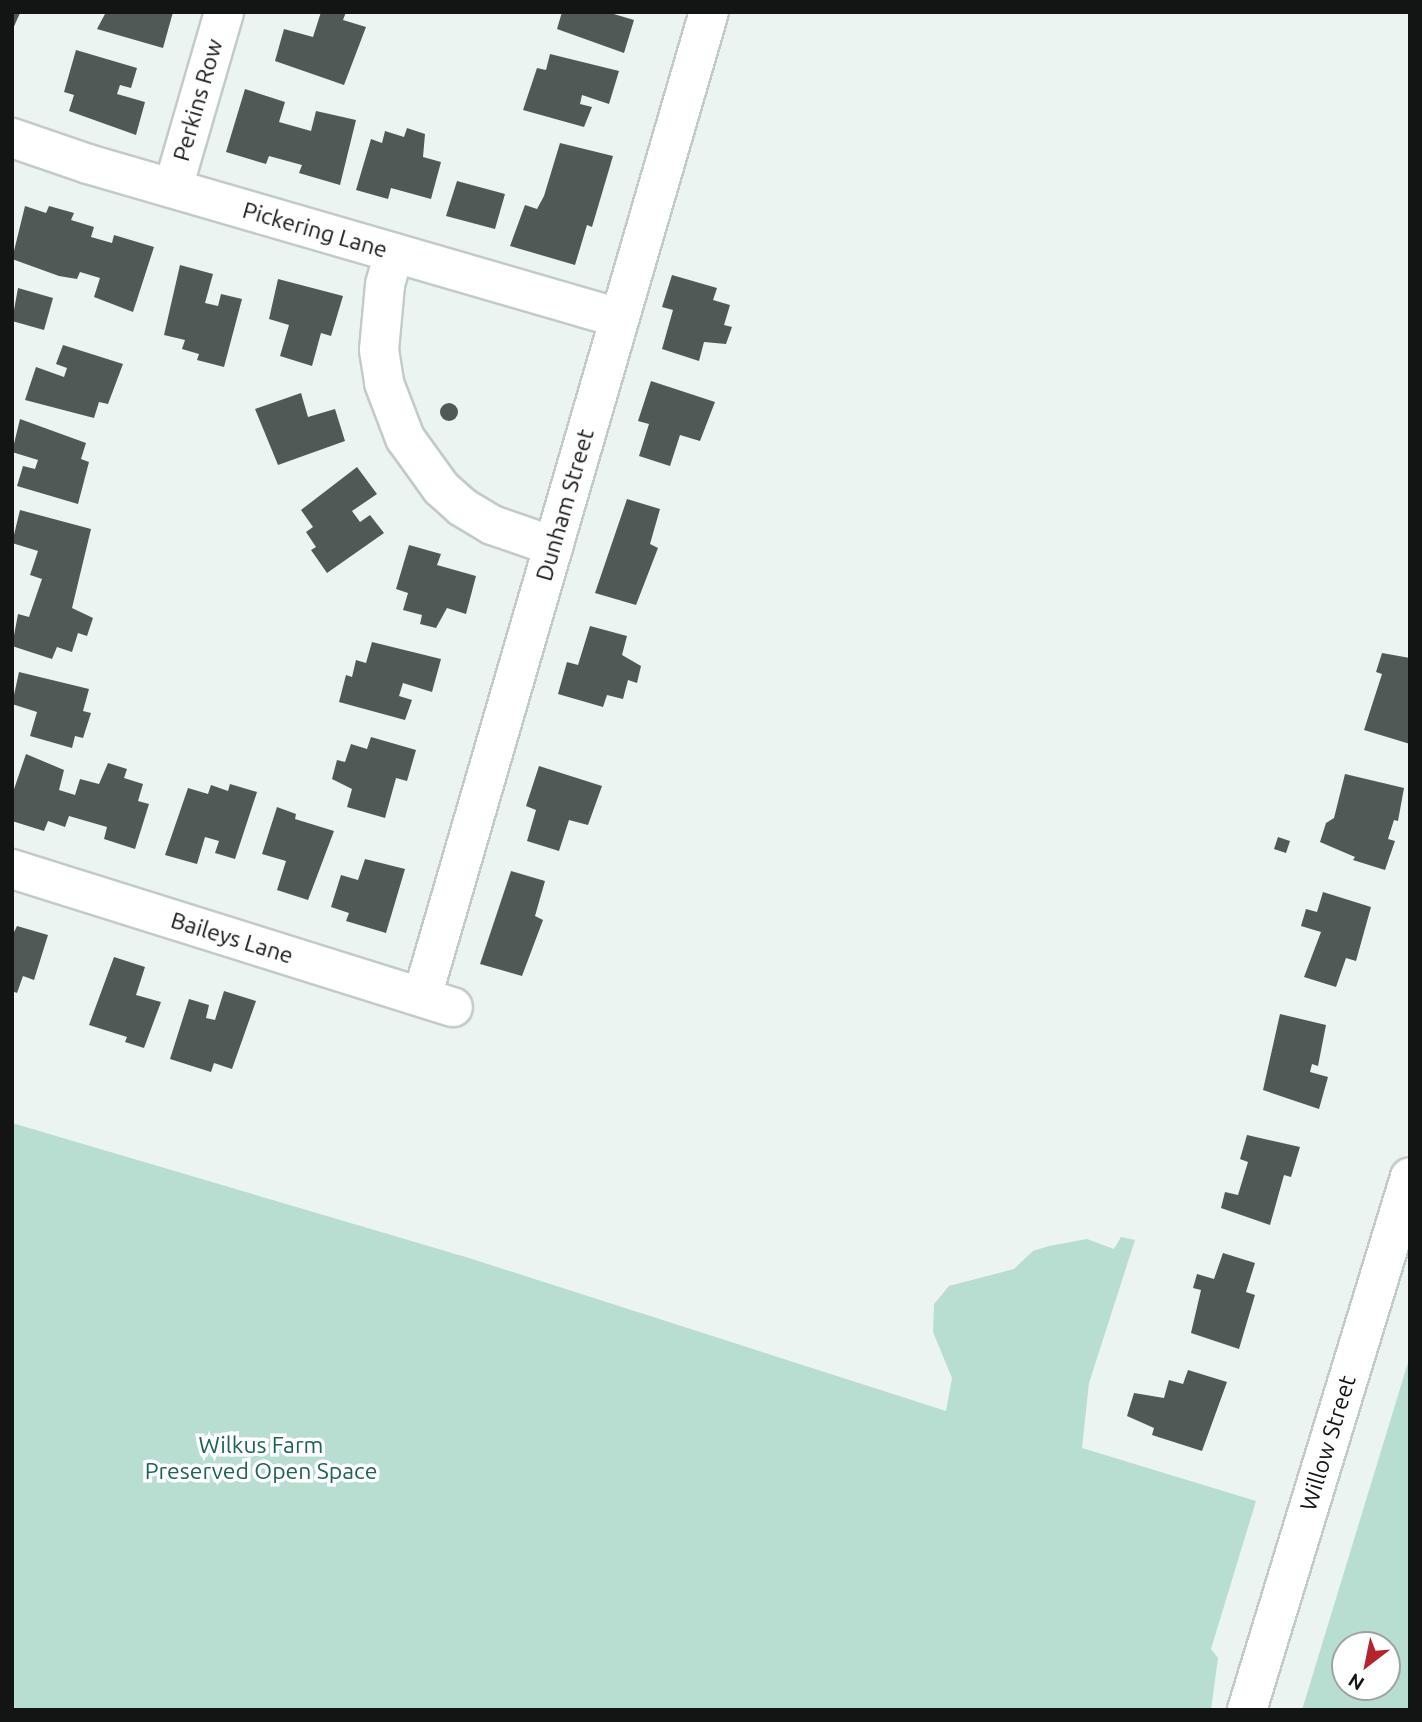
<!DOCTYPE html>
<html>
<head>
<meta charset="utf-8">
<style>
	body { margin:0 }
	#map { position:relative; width:1422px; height:1722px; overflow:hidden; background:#ebf4f1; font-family:Ubuntu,sans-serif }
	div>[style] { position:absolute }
	.green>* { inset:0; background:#b7ded1 }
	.building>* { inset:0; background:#515957 }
	.round { border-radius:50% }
	.roads { filter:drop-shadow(2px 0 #c2cbc8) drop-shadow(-2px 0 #c2cbc8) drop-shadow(0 2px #c2cbc8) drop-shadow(0 -2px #c2cbc8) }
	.minor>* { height:38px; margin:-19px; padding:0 19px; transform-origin:19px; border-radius:19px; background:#fff }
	span { translate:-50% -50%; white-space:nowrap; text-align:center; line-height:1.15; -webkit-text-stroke:7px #fff; paint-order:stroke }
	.street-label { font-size:23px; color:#121514 }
	.park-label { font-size:23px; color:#1c6453 }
	.frame { position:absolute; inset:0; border:14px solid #121514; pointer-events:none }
	.north { position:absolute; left:1331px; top:1631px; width:70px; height:70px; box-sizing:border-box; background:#fff; border:2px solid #a0a1a1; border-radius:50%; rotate:212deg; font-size:19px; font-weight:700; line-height:28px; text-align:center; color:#121514 }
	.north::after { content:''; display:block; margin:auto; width:24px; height:32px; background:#b5242d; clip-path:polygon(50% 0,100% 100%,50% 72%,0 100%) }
</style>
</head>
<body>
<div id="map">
	<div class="green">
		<div style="clip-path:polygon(12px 1123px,469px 1258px,946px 1411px,952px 1378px,933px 1332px,934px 1304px,949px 1286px,1014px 1269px,1033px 1251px,1049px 1246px,1087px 1239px,1114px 1249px,1121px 1237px,1135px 1240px,1089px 1383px,1082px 1448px,1256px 1501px,1211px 1649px,1218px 1658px,1211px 1710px,12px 1710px)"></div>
		<div style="clip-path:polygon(evenodd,1410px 1356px,1410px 1710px,1302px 1710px,1410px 1356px,1345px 1645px,1387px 1645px,1387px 1687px,1345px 1687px,1345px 1645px)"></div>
	</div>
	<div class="building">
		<div style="clip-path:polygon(12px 12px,20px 13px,12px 31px)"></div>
		<div style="clip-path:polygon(173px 12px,163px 48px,97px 29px,106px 12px)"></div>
		<div style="clip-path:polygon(321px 12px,346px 12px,343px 20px,366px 27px,344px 85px,275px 61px,284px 29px,313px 37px)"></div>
		<div style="clip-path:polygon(562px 12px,607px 12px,634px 20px,624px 53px,557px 29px)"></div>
		<div style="clip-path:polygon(76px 50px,137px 68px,131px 88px,120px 85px,117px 94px,145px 102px,136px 135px,69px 111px,74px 95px,64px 92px)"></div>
		<div style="clip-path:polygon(550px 54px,619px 71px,609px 104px,582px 95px,580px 104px,592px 107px,584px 127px,523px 110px,537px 68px,546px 70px)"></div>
		<div style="clip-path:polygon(245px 89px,285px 102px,279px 122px,311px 131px,316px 111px,356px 120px,340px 185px,299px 173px,302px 165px,269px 156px,266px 164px,226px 152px)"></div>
		<div style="clip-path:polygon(407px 128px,425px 134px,423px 157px,441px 162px,431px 199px,391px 188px,388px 199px,356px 190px,371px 139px,382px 143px,385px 131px,404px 137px)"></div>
		<div style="clip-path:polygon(560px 143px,613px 156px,592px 227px,587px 225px,575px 265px,510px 246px,525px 205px,537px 209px,544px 196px)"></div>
		<div style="clip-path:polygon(457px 181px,505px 194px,495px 229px,446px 216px)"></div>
		<div style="clip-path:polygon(25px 206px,46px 213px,49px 206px,74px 213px,71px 220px,94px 227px,91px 237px,112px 243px,114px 235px,154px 247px,133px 312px,94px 297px,100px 278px,80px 272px,77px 279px,59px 276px,12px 259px)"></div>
		<div style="clip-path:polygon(180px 265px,213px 274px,205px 303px,218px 306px,221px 294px,242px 299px,224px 367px,197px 360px,199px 354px,182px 349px,185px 340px,164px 335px)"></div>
		<div style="clip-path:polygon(672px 275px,717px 288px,713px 300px,730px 305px,724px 325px,732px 327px,726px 344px,704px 342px,699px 361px,662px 349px,673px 310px,662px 307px)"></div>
		<div style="clip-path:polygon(278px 279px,343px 296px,331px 336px,321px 333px,312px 366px,280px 356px,289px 325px,269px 319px)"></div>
		<div style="clip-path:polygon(18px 288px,53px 298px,44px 330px,12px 321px)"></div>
		<div style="clip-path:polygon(63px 345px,123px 364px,108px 404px,99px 402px,94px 418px,25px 400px,36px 367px,64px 377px,67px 368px,56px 364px)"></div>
		<div style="clip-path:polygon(651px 381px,715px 402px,700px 441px,680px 435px,670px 466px,639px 456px,649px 424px,638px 421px)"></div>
		<div style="clip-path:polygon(301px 393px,308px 417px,335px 409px,345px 441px,278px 465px,255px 409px)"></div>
		<div class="round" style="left:440px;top:403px;width:18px;height:18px"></div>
		<div style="clip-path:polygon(20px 419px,86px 443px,81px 459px,89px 462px,78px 504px,17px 486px,23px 466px,35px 469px,38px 460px,12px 452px)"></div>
		<div style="clip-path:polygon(357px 467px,377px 494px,352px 511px,360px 522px,370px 515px,384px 533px,327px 573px,311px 550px,316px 547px,306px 532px,313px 527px,301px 510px)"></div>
		<div style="clip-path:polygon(627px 499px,660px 509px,650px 544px,658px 548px,636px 605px,595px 593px)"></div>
		<div style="clip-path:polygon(20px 510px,91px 529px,72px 608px,93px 618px,87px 636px,78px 633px,72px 652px,57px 647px,52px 659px,12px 646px,18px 614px,29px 617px,42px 579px,30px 575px,38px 551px,12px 543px)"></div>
		<div style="clip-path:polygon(409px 545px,441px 554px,437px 565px,476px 576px,466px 614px,447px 608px,436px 628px,420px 624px,422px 615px,403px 610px,408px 593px,396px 589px)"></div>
		<div style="clip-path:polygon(590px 626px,627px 636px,622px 655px,641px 666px,637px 683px,628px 680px,623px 699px,607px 695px,603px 707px,558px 694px,567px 662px,578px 665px)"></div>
		<div style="clip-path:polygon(372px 642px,441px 659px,432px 692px,403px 683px,399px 696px,412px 700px,405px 720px,339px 702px,346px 675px,352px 677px,356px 660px,366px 663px)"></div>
		<div style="clip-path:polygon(1382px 653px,1410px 658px,1410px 744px,1364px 730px,1382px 674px,1376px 672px)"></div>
		<div style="clip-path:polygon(19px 672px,89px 689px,83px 711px,91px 713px,83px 738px,75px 736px,72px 748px,30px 736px,37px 712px,12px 704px)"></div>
		<div style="clip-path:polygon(371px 737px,416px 750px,407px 781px,396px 778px,385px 818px,347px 807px,352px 789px,332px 779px,337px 760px,345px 762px,351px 744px,367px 749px)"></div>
		<div style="clip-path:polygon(26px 754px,64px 770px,59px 790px,75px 795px,80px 779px,99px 784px,108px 763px,127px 769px,124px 778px,143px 784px,138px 801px,149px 804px,135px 849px,104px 839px,107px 827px,69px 816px,65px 827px,48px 821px,44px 831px,12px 821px,12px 795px)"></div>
		<div style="clip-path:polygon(539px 766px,602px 786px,588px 825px,569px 820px,559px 851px,527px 841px,536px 810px,526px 806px)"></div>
		<div style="clip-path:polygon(1345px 774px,1404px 788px,1398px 821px,1394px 820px,1388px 839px,1395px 841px,1385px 870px,1353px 860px,1355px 857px,1320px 842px,1326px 823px,1334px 818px)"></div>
		<div style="clip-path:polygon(230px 784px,257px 792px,235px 859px,215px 853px,219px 841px,205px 837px,197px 864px,165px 855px,188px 788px,208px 794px,211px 785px,228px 791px)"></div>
		<div style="clip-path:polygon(277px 807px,296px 814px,295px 819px,334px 831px,308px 900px,277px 890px,286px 861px,262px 854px)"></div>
		<div style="clip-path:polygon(1278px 837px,1290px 841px,1286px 853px,1274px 849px)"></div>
		<div style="clip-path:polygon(365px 859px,405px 869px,386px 933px,346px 921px,349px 913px,331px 907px,341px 875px,358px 880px)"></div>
		<div style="clip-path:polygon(511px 871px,545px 881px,535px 916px,543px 920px,522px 976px,480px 964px)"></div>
		<div style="clip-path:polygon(1323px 892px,1371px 907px,1356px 961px,1346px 958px,1336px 987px,1304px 977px,1321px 932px,1301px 926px,1306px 909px,1317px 912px)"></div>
		<div style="clip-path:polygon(17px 926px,48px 935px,34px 980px,23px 976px,17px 993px,12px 991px,12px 936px)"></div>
		<div style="clip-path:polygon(114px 957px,145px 967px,136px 995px,161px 1002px,144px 1048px,125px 1042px,127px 1037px,89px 1025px)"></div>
		<div style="clip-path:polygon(224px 991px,256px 1001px,232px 1069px,214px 1063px,211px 1072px,170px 1059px,189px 999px,209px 1005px,206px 1018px,215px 1020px)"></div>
		<div style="clip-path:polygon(1280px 1014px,1326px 1025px,1318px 1066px,1312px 1064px,1310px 1072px,1328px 1077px,1319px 1109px,1263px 1090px)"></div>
		<div style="clip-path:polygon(1247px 1135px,1300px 1147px,1291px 1177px,1284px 1175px,1270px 1225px,1221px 1208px,1225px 1192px,1238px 1195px,1248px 1162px,1240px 1159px)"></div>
		<div style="clip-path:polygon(1223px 1253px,1255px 1263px,1246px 1292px,1255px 1295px,1239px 1349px,1191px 1333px,1201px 1290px,1193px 1288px,1197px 1274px,1214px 1279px)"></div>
		<div style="clip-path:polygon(1188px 1370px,1227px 1382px,1202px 1451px,1152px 1435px,1154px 1428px,1127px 1416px,1134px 1393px,1164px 1398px,1169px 1380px,1183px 1384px)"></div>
	</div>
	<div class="roads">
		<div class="minor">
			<div style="left:12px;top:138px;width:80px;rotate:18.9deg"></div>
			<div style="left:88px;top:164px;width:553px;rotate:16.17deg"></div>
			<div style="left:173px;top:188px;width:183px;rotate:-73.8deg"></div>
			<div style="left:394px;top:253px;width:33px;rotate:106deg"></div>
			<div style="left:385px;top:285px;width:65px;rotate:95.3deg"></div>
			<div style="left:379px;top:350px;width:33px;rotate:81deg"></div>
			<div style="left:384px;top:383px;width:59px;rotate:69.1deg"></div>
			<div style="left:405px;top:438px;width:62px;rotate:54.2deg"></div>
			<div style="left:441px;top:488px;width:28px;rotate:42deg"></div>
			<div style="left:462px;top:507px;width:35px;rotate:31deg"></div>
			<div style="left:492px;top:525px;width:65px;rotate:19deg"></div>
			<div style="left:12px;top:869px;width:462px;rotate:17.4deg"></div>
			<div style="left:422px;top:997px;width:1026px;rotate:-73.76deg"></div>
			<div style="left:1247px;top:1710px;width:557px;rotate:-73deg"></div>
		</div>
	</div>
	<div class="street-label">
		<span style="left:198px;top:100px;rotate:-74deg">Perkins Row</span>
		<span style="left:315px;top:230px;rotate:16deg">Pickering Lane</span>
		<span style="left:565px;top:505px;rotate:-74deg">Dunham Street</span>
		<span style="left:232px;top:938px;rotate:17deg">Baileys Lane</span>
		<span style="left:1328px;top:1443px;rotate:-73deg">Willow Street</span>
	</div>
	<div class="park-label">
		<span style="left:261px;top:1458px">Wilkus Farm<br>Preserved Open Space</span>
	</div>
	<div class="frame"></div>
	<div class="north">N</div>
</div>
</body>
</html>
